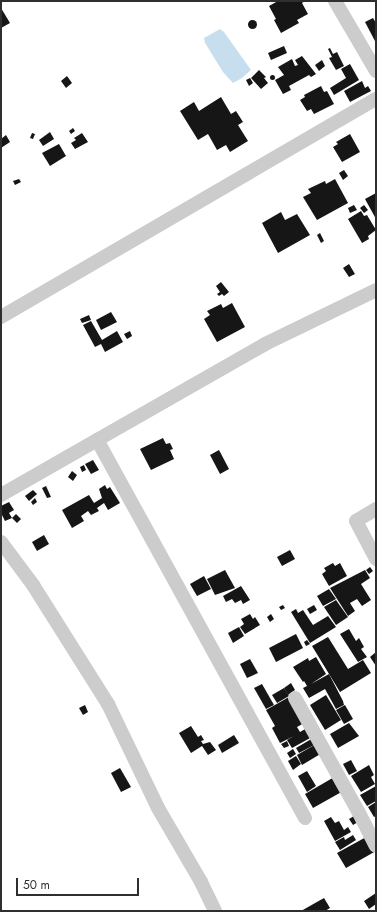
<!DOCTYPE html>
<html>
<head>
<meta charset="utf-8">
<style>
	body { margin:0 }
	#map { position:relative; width:377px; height:912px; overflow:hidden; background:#fff; font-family:Jost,sans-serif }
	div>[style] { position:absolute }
	.water>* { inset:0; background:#c7deef }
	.building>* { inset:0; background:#161616 }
	.round { border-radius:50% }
	.minor>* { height:14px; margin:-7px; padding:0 7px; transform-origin:7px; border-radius:7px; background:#ccc }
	span { translate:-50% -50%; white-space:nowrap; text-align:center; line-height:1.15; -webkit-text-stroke:4px #fff; paint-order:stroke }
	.frame { position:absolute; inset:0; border:2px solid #2f2f2f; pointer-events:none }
	.scale { position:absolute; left:16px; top:878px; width:123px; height:18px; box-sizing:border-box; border:2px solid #2f2f2f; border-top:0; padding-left:5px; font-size:12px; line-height:14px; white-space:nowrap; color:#2f2f2f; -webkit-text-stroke:3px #fff; paint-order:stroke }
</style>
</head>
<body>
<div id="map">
	<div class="water">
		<div style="clip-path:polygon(220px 29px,224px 32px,251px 70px,242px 78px,233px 83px,223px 72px,205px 43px,204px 38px)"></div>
	</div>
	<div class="building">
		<div style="clip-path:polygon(278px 1px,305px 1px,302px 3px,308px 14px,297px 20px,299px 23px,281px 33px,274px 20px,276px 19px,269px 6px)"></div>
		<div style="clip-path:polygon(1px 8px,10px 23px,1px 28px)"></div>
		<div style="clip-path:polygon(373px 18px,376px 23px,376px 43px,365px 22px)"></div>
		<div class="round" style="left:247.5px;top:19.5px;width:9px;height:9px"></div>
		<div style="clip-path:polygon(284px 46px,287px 53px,271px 60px,268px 53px)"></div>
		<div style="clip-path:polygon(330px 48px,333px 54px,337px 52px,344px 66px,336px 70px,329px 58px,332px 57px,328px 49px)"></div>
		<div style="clip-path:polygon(302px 56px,316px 74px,311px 77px,309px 75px,289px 86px,291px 90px,283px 94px,275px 80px,284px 75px,278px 67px,292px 59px,295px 66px,298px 65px,295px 60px)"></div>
		<div style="clip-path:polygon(322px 60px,325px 66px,319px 71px,315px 65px)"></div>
		<div style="clip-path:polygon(350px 64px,359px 80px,334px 95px,330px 88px,346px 78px,341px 69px)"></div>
		<div style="clip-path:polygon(259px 70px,266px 77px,264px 78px,268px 83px,261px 89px,251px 78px)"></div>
		<div class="round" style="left:269.5px;top:74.5px;width:5px;height:5px"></div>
		<div style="clip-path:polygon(67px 76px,72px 83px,66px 88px,61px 81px)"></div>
		<div style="clip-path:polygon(250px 78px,253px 83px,249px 86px,246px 80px)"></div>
		<div style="clip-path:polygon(362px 81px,365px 88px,368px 86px,371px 91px,350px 102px,344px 91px)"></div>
		<div style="clip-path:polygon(321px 86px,324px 92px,327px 91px,334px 104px,314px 114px,311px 109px,307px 111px,300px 100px,305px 97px,304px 95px)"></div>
		<div style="clip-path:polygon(221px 97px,231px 114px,236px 111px,243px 122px,238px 125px,248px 141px,230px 152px,226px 145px,217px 150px,208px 134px,198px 140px,180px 111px,194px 102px,199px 111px)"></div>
		<div style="clip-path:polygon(73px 128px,75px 131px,71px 134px,69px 131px)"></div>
		<div style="clip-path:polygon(50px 132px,54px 139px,43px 146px,39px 140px)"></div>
		<div style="clip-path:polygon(32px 133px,35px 134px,33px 139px,30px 138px)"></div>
		<div style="clip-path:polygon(82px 133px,88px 142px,75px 149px,71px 143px,76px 140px,74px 138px)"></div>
		<div style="clip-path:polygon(350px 134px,360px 152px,342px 162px,333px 147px,338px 144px,336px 142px)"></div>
		<div style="clip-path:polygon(6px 135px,10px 142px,1px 148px,1px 139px)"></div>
		<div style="clip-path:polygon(59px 144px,66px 156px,50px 166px,42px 153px)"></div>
		<div style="clip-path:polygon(344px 170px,348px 176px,343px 180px,339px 173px)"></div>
		<div style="clip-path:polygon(19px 179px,21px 182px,15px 185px,13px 181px)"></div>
		<div style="clip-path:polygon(335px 179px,348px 203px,317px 220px,303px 197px,311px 193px,308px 189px,325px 181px,326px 184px)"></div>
		<div style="clip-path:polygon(376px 193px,376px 219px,365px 199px)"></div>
		<div style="clip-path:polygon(354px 205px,357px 210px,350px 213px,348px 208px)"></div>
		<div style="clip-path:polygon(364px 205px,368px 210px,364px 213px,360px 208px)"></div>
		<div style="clip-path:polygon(361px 211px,364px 216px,367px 215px,376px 230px,368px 236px,369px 239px,362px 243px,348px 219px)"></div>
		<div style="clip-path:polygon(281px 212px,285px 220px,297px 214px,310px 235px,278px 253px,262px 223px)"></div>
		<div style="clip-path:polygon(320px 233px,324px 241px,321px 243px,317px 235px)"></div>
		<div style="clip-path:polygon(349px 264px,355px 274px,349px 277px,343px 268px)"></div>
		<div style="clip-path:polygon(221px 282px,229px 292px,224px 296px,222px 294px,219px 296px,217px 294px,220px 292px,216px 286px)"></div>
		<div style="clip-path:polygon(232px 303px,245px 327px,217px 342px,204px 319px,210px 315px,207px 311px,221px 304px,223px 308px)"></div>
		<div style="clip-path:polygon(111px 312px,117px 322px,101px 330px,96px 320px)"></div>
		<div style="clip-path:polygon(89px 315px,91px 320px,82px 323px,80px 319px)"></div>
		<div style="clip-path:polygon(91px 321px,102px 340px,117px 331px,123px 342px,105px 352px,101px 344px,95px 347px,83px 325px)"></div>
		<div style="clip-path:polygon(130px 331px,132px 336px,127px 339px,124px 334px)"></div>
		<div style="clip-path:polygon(163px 438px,166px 444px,170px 443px,173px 449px,170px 450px,174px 459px,151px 470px,140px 449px)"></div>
		<div style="clip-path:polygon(219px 450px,229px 469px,220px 474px,210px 455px)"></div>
		<div style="clip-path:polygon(93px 460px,99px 470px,91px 474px,85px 464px)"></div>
		<div style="clip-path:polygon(84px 465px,86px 470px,82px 472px,80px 467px)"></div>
		<div style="clip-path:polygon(72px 471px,77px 475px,73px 481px,68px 477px)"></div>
		<div style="clip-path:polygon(105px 485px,107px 489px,110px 487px,120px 503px,108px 510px,104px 503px,97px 508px,99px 511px,91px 515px,88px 511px,81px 516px,84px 521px,72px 528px,62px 510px,89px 495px,94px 503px,102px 498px,99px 489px)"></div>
		<div style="clip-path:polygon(46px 486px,51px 497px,47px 498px,42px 488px)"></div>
		<div style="clip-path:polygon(33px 490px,37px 494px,29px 501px,25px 496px)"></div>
		<div style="clip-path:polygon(35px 498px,37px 502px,33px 505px,31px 502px)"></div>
		<div style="clip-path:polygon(9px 502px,14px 510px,9px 513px,12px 518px,5px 521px,1px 513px,1px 506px)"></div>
		<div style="clip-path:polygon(16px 514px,21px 519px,17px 523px,12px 518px)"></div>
		<div style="clip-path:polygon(44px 535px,49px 544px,37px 551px,32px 542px)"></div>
		<div style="clip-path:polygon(290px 550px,295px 559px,282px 566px,277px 557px)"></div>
		<div style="clip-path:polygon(333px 563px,335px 566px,340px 563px,347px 576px,329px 586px,322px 574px,326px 571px,324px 568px)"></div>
		<div style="clip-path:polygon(370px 567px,373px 571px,369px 574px,366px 570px)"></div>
		<div style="clip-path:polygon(225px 570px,235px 588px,215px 595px,207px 579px)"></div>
		<div style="clip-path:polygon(365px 570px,370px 578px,361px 584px,371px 600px,362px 606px,357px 599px,350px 603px,355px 611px,348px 616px,330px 588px)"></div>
		<div style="clip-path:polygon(204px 576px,211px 589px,197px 596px,190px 584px)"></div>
		<div style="clip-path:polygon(241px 586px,250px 600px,243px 604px,241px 600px,235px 603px,232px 599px,226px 602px,223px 596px)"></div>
		<div style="clip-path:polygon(329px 589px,336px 599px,323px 606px,317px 596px)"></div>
		<div style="clip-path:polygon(336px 600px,348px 617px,336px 625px,324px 607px)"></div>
		<div style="clip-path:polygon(283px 605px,285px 608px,281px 610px,279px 607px)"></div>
		<div style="clip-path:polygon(314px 605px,317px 610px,310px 614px,307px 609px)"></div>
		<div style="clip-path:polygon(296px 609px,298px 613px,303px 610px,313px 625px,328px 616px,336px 627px,310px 643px,291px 612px)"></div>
		<div style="clip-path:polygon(250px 614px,253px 619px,255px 617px,260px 625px,245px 634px,240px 627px,244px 624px,241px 619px)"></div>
		<div style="clip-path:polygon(271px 614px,274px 619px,270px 622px,267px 617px)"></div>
		<div style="clip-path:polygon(239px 627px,244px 636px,233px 643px,228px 633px)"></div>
		<div style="clip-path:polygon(349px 629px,356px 641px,359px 638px,364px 647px,361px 649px,367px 657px,358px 662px,340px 634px)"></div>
		<div style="clip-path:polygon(296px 634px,303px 648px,276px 662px,269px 648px)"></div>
		<div style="clip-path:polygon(328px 637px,348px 669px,363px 660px,371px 673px,340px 692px,312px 646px)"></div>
		<div style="clip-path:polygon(307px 640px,310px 644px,306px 646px,304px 642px)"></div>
		<div style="clip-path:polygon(376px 652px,376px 666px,370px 657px)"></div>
		<div style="clip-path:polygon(316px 657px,326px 674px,311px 684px,329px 674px,343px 701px,344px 705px,336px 709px,325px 689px,309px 698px,303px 688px,307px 686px,304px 681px,303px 682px,293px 667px,308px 658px,309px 661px)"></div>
		<div style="clip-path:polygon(250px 659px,258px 673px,247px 678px,240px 664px)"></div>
		<div style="clip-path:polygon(291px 683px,295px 690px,288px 695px,284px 688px)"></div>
		<div style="clip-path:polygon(262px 684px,274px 705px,266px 709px,254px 688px)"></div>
		<div style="clip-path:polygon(284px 688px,289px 696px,277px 703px,272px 695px)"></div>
		<div style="clip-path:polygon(326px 695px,341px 720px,325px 730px,310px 705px)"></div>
		<div style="clip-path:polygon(289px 697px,298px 713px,281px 723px,298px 713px,304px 723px,297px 727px,300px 732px,307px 728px,312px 737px,292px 748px,287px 740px,294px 736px,280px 743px,272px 728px,275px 726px,266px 710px)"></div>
		<div style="clip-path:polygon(85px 705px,88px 712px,83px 715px,79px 708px)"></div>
		<div style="clip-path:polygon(345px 705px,353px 719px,344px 724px,336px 710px)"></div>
		<div style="clip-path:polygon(349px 723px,359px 736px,338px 748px,330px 734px)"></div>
		<div style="clip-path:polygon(191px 726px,198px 737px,201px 735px,204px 740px,201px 741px,203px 744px,210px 742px,216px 750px,208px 755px,202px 746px,191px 753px,179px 733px)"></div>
		<div style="clip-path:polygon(234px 735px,239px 743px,222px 753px,218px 745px)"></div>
		<div style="clip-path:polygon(313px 738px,316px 744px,299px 753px,296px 748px)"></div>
		<div style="clip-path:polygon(287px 741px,289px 746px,284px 748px,281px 744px)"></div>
		<div style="clip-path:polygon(316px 744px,322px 753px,302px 765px,297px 755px)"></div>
		<div style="clip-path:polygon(293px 749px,296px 754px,290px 758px,287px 753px)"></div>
		<div style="clip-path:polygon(296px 756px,301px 764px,293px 770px,288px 761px)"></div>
		<div style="clip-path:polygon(351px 760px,357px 771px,349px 775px,343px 764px)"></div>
		<div style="clip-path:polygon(369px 765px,374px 775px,371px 777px,375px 784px,361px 792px,351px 776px)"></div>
		<div style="clip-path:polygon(120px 768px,131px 787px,121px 792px,111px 773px)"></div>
		<div style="clip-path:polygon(307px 771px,316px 786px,307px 792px,298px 776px)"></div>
		<div style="clip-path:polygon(336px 776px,345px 790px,313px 808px,305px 794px)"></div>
		<div style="clip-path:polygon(376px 786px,376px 801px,367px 806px,360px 795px)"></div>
		<div style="clip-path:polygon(376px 802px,376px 816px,374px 817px,368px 807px)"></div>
		<div style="clip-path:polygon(359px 813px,363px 819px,353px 825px,349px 819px)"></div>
		<div style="clip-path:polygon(331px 817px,335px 823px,339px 821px,344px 830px,348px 827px,351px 832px,335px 841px,324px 821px)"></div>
		<div style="clip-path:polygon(353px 835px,356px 840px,340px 850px,335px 842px,344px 837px,345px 840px)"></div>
		<div style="clip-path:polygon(368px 836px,376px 851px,346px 868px,337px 853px)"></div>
		<div style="clip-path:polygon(376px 893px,376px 904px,369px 909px,364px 901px)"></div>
		<div style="clip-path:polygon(324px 898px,330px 908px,325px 911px,301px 911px)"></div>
	</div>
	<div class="minor">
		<div style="left:335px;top:1px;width:81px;rotate:59.6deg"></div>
		<div style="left:1px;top:317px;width:434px;rotate:-30.2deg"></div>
		<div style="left:1px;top:495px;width:111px;rotate:-29.8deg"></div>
		<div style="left:376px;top:509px;width:23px;rotate:149deg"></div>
		<div style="left:356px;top:521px;width:43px;rotate:62.2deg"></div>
		<div style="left:1px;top:542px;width:54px;rotate:53.3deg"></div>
		<div style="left:33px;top:585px;width:141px;rotate:57.8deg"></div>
		<div style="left:108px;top:704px;width:115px;rotate:64.3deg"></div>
		<div style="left:158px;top:808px;width:86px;rotate:59.8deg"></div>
		<div style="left:201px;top:882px;width:32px;rotate:64deg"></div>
		<div style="left:295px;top:698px;width:129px;rotate:60.9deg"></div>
		<div style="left:358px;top:811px;width:39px;rotate:63deg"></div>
		<div style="left:305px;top:818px;width:431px;rotate:-118.8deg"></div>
		<div style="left:97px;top:440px;width:193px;rotate:-29.7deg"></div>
		<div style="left:265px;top:344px;width:123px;rotate:-25.9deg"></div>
	</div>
	<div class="frame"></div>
	<div class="scale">50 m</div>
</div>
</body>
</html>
